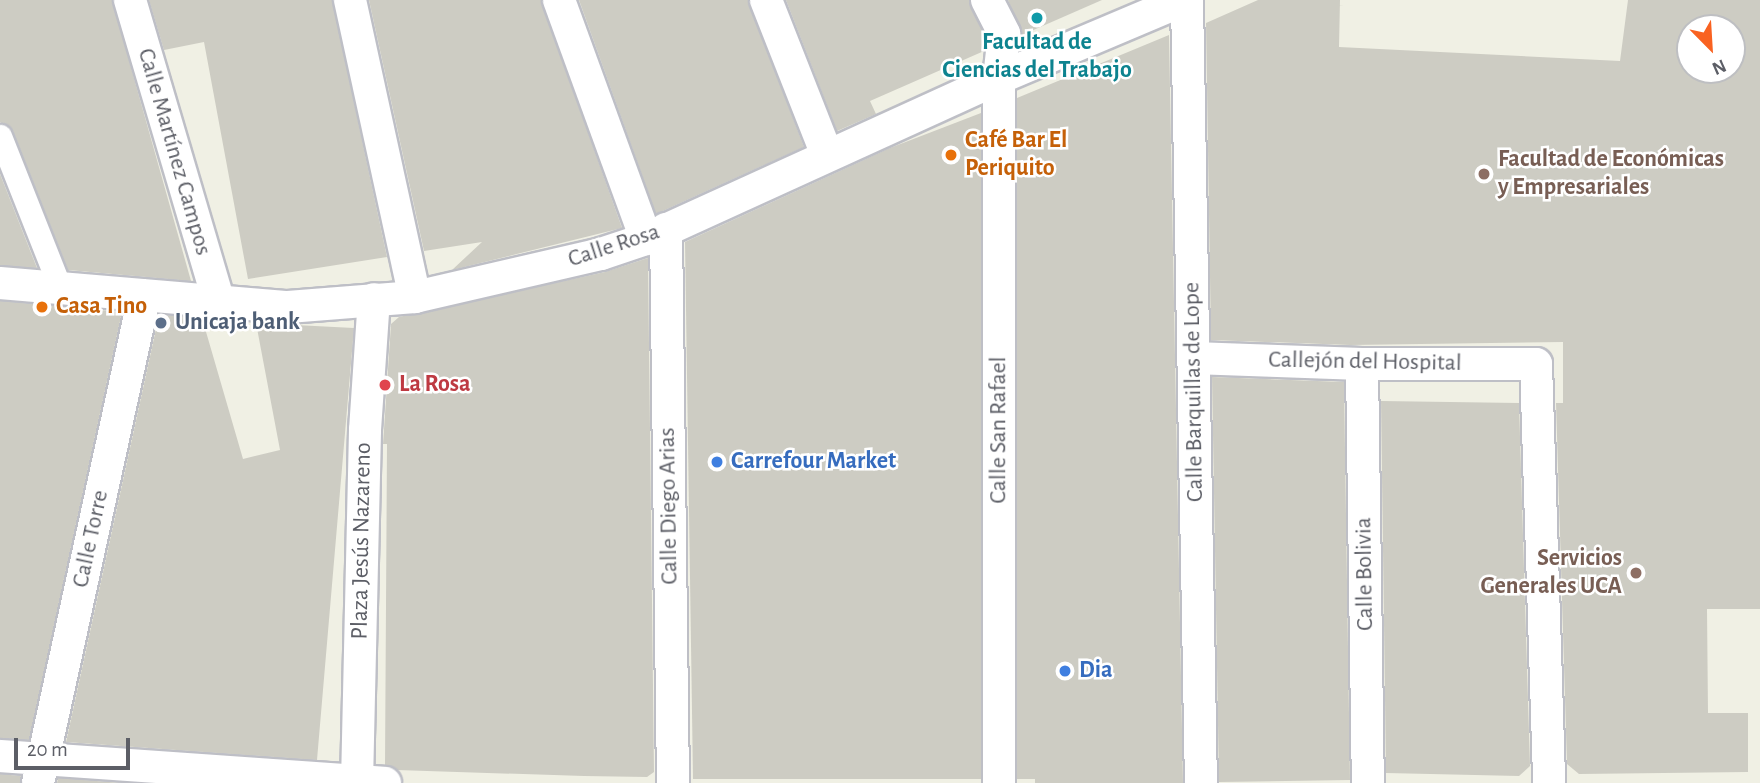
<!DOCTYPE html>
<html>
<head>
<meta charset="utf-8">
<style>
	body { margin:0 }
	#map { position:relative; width:1760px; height:783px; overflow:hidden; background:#f0f0e4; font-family:"Alegreya Sans",sans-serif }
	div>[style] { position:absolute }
	.building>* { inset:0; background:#cdccc3 }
	.roads { filter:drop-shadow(2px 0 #bebfc6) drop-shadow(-2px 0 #bebfc6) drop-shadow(0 2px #bebfc6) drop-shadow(0 -2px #bebfc6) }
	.pedestrian>* { height:23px; margin:-11.5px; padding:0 11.5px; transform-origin:11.5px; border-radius:11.5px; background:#fff }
	.minor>* { height:32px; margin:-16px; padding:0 16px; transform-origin:16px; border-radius:16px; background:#fff }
	.dots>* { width:19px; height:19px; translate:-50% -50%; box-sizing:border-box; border:4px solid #fff; border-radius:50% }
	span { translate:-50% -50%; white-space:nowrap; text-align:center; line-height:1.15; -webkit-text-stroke:5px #fff; paint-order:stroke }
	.culture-label { font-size:24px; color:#0d838f; font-weight:700 }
	.food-label { font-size:24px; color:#c56008; font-weight:700 }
	.left { translate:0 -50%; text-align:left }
	.street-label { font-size:24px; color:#5c5e66 }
	.education-label { font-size:24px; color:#785e54; font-weight:700 }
	.right { translate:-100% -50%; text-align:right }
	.service-label { font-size:24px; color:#4e5e75; font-weight:700 }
	.health-label { font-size:24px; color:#be3a42; font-weight:700 }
	.shop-label { font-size:24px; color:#366cbe; font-weight:700 }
	.north { position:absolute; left:1676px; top:14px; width:70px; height:70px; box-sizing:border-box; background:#fff; border:2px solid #bebfc2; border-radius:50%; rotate:156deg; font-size:19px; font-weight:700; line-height:28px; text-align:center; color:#5c5e66 }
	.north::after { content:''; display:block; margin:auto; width:24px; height:32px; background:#f96221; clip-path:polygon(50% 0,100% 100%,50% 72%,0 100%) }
	.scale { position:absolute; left:14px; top:738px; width:116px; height:32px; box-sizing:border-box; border:4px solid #5c5e66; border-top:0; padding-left:9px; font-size:21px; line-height:24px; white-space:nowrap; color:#5c5e66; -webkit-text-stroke:5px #fff; paint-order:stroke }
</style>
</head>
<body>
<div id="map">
	<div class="building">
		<div style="clip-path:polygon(0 0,112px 0,191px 281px,68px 270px,13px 131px,0 122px)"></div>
		<div style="clip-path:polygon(149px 0,332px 0,387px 257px,248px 279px,204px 42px,164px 50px)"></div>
		<div style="clip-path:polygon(369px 0,541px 0,622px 228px,452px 270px,482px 242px,424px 251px)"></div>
		<div style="clip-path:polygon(579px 0,748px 0,804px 147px,656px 214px)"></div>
		<div style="clip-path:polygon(786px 0,969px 0,985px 37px,984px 51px,870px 101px,876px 114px,837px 131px)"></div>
		<div style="clip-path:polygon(1008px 0,1102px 0,1022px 35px)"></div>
		<div style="clip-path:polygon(evenodd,1258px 0,1340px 0,1339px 47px,1620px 61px,1628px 0,1760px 0,1760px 609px,1707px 609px,1708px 713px,1748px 713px,1748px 772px,1579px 774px,1567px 764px,1556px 403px,1563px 403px,1563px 342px,1350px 345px,1211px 340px,1206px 23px,1258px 0,1690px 28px,1732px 28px,1732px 70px,1690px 70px,1690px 28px)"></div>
		<div style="clip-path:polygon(1169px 35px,1183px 783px,1035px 783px,1035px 779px,1017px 779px,1017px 98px)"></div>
		<div style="clip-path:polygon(981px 113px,981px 779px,693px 779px,685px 242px,890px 148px)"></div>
		<div style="clip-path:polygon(0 174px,37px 268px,0 265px)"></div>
		<div style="clip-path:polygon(648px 258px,654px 772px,647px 777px,584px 776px,397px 770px,385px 765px,387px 444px,383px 444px,391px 324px,399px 317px,605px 272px)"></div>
		<div style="clip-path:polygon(0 301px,122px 312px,29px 740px,0 738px)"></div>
		<div style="clip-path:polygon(159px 315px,202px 318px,243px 459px,280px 450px,256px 323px,354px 328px,317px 760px,66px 742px)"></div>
		<div style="clip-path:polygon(1212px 377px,1344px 382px,1350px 780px,1219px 782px)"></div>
		<div style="clip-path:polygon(1381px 401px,1519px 403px,1530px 766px,1519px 776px,1386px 773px)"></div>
		<div style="clip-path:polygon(0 774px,21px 776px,20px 783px,0 783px)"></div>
		<div style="clip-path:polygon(58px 778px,122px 783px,57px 783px)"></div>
	</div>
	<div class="roads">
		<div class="pedestrian">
			<div style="left:0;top:136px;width:166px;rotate:68.4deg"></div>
		</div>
		<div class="minor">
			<div style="left:130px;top:0;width:316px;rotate:73.6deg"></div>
			<div style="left:350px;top:0;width:304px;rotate:77.7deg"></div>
			<div style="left:559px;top:0;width:254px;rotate:70deg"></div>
			<div style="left:766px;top:0;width:167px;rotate:68.5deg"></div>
			<div style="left:987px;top:0;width:38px;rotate:63deg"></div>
			<div style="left:1004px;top:34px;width:44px;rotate:96.5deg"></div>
			<div style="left:999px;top:78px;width:705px;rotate:90deg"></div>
			<div style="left:1187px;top:0;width:783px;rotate:88.98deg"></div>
			<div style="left:666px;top:229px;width:554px;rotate:89.28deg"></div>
			<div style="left:0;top:283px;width:289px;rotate:4.8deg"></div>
			<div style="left:288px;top:307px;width:127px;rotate:-4.5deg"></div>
			<div style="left:415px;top:297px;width:191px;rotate:-13deg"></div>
			<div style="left:601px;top:254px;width:47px;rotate:-18.4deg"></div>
			<div style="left:646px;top:239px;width:388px;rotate:-24.5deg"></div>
			<div style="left:999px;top:78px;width:201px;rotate:-22.9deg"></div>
			<div style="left:1193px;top:358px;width:169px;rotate:2deg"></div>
			<div style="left:1362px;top:364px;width:174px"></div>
			<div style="left:1536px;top:364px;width:419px;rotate:88.2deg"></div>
			<div style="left:1362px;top:364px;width:419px;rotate:89.2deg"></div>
			<div style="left:0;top:756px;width:386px;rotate:4deg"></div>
			<div style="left:38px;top:783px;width:499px;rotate:-77.7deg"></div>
			<div style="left:357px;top:783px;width:353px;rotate:-88.7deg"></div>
			<div style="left:365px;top:430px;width:131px;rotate:-86.1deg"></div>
		</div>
	</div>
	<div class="dots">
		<div style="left:1037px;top:18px;background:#0f9aa8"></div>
		<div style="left:951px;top:155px;background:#e8710a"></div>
		<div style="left:1484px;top:174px;background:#8d6e63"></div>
		<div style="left:42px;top:307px;background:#e8710a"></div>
		<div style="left:161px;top:323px;background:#5c6f8a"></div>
		<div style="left:385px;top:385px;background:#e0444e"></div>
		<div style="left:717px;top:462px;background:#3f7fe0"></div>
		<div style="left:1636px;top:573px;background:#8d6e63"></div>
		<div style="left:1065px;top:671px;background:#3f7fe0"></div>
	</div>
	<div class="culture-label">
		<span style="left:1037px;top:57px">Facultad de<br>Ciencias del Trabajo</span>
	</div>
	<div class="food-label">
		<span class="left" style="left:965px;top:155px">Café Bar El<br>Periquito</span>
		<span class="left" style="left:56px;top:307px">Casa Tino</span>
	</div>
	<div class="street-label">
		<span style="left:174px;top:152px;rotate:74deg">Calle Martínez Campos</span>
		<span style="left:614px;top:246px;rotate:-18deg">Calle Rosa</span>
		<span style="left:1365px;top:362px;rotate:1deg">Callejón del Hospital</span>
		<span style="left:1194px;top:392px;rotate:-91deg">Calle Barquillas de Lope</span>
		<span style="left:999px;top:430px;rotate:-90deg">Calle San Rafael</span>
		<span style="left:669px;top:506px;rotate:-91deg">Calle Diego Arias</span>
		<span style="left:91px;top:539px;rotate:-78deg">Calle Torre</span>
		<span style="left:362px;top:541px;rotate:-89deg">Plaza Jesús Nazareno</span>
		<span style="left:1365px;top:574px;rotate:-91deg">Calle Bolivia</span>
	</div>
	<div class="education-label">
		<span class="left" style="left:1498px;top:174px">Facultad de Económicas<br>y Empresariales</span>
		<span class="right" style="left:1622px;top:573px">Servicios<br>Generales UCA</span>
	</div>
	<div class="service-label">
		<span class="left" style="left:175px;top:323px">Unicaja bank</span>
	</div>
	<div class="health-label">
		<span class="left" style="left:399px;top:385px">La Rosa</span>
	</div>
	<div class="shop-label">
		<span class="left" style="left:731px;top:462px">Carrefour Market</span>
		<span class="left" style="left:1079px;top:671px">Dia</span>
	</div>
	<div class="north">N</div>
	<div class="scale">20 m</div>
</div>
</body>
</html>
